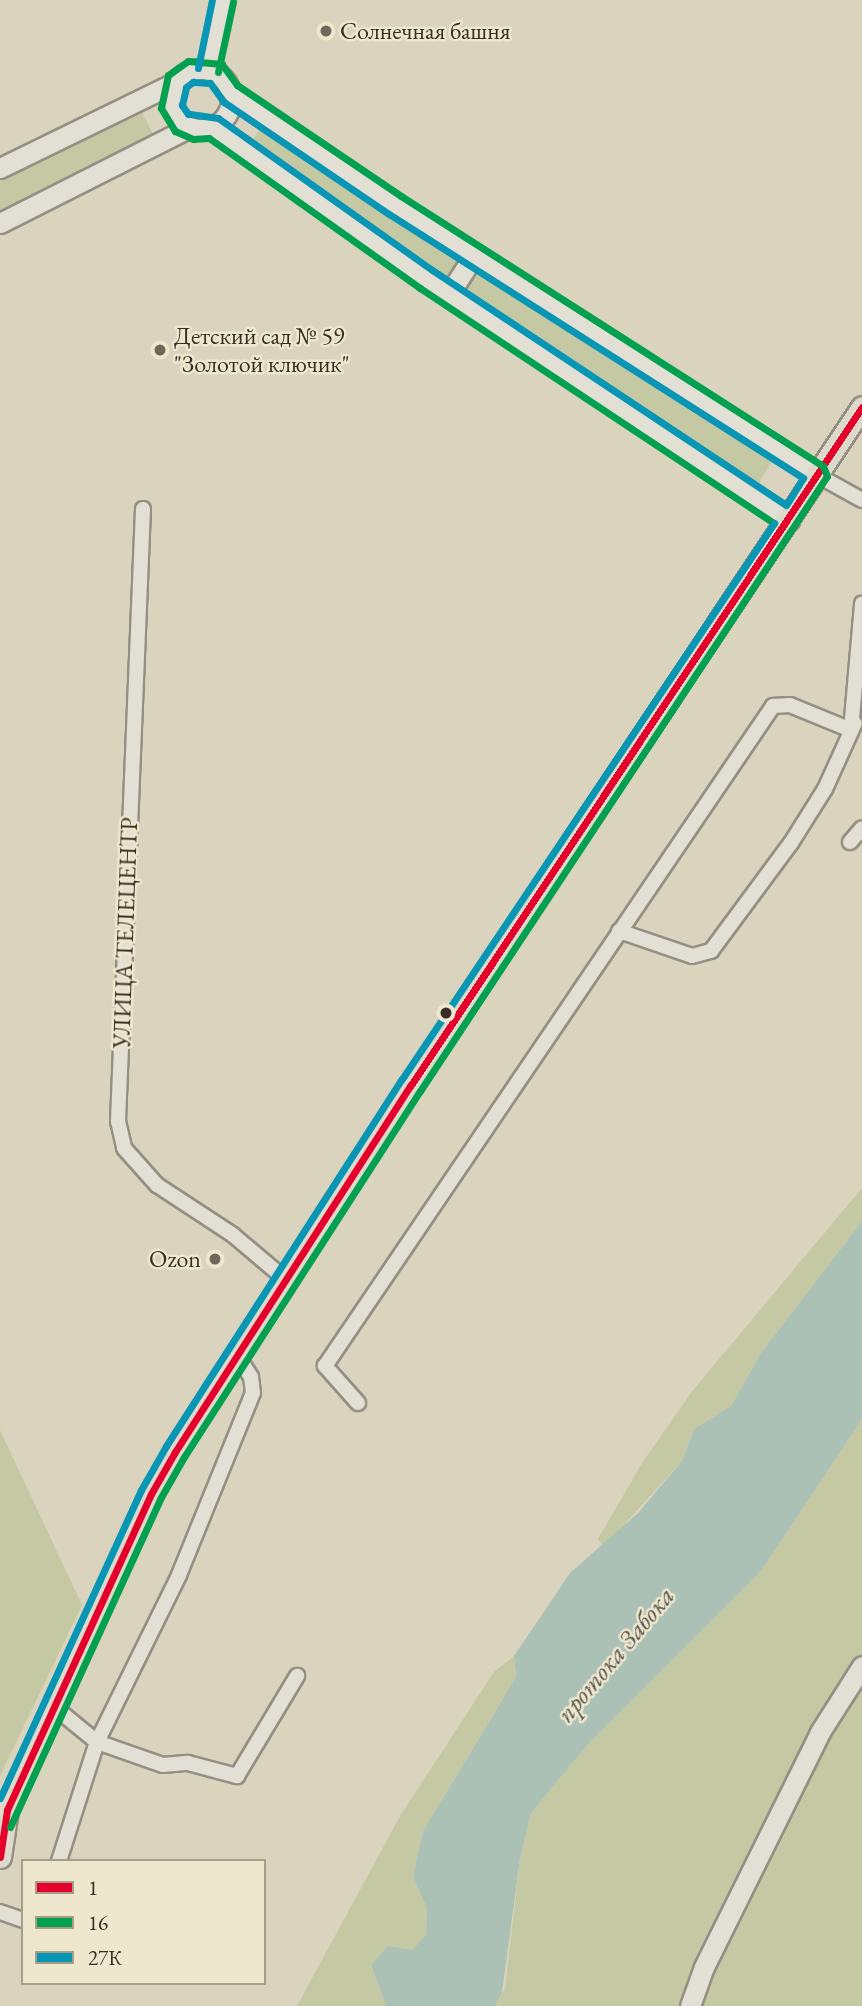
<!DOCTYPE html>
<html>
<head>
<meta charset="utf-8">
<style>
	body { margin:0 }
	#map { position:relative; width:862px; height:2006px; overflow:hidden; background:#dad4be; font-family:"EB Garamond",serif }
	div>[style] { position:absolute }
	.green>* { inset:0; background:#c4c9a4 }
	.water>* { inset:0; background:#abc1b6 }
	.roads { filter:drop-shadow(2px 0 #958f83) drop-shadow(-2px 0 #958f83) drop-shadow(0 2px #958f83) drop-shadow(0 -2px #958f83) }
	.street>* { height:14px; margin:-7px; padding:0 7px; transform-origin:7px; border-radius:7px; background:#e2dfd4 }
	.secondary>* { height:19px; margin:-9.5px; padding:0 9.5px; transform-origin:9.5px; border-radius:9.5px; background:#e2dfd4 }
	.secondary>.ring { margin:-9.5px; padding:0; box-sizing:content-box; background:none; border:19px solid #e2dfd4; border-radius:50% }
	.primary>* { height:21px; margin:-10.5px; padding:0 10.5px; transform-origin:10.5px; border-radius:10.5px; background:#dddacc }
	.bus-1>* { height:7px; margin:-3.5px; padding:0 3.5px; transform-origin:3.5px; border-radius:3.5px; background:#e4002b }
	.bus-2>* { height:7px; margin:-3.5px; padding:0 3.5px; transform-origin:3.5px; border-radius:3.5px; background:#03a04f }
	.bus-3>* { height:7px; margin:-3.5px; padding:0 3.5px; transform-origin:3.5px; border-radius:3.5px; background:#0996b5 }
	.dots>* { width:19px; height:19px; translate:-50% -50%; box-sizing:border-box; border:4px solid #efe7cd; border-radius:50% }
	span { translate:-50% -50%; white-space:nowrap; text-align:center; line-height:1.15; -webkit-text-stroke:5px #efe7cd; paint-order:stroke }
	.poi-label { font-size:24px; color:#392d27 }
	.left { translate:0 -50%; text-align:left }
	.right { translate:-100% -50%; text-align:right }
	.street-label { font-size:24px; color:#392d27 }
	.water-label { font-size:26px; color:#50504a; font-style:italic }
	.legend { position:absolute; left:21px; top:1859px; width:245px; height:126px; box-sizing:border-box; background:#efe7cd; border:2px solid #a69d8b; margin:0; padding:9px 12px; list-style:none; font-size:21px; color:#392d27 }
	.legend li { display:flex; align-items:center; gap:14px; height:35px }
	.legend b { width:35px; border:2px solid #a69d8b }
</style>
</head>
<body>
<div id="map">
	<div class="green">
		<div style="clip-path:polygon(140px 108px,154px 136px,0 214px,0 178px)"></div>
		<div style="clip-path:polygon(264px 122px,462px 257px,446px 281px,248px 148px)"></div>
		<div style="clip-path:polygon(482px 269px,772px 461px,755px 489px,462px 293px,476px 270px)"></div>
		<div style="clip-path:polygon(862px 1188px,862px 1221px,761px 1353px,731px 1406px,694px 1429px,682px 1461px,604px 1547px,598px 1539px,642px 1463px,693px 1390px)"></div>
		<div style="clip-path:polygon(862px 1419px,862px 2006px,495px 2006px,505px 1988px,520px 1859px,531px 1813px,589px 1743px,761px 1571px)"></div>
		<div style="clip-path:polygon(0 1430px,82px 1605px,0 1776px)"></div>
		<div style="clip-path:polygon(514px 1656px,516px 1677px,423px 1831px,413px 1877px,427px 1908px,426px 1935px,412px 1951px,371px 1965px,386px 2006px,297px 2006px,400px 1816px,494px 1672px)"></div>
	</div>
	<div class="water">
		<div style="clip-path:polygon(862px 1221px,862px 1419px,761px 1571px,589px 1743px,531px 1813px,520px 1859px,502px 1993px,495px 2006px,386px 2006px,371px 1965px,388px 1946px,412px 1950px,426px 1935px,427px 1908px,413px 1877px,423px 1831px,516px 1677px,514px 1656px,570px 1573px,638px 1513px,682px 1461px,694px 1429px,731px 1406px,761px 1353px)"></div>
	</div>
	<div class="roads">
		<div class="street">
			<div style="left:817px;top:475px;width:51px;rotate:29.1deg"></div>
			<div style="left:143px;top:509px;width:613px;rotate:92.34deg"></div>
			<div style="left:118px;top:1121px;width:28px;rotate:77deg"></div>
			<div style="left:124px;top:1148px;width:50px;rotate:48.3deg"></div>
			<div style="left:157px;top:1185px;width:91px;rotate:33.3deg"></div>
			<div style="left:233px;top:1235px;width:68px;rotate:40.2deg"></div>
			<div style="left:850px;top:842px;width:18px;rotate:-49deg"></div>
			<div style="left:619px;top:931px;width:77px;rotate:18.9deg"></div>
			<div style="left:692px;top:956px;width:20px;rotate:-15deg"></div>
			<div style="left:711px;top:951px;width:134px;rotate:-53.5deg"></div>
			<div style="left:791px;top:843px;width:64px;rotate:-57.8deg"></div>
			<div style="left:825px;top:789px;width:72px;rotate:-65.6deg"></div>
			<div style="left:358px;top:1403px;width:50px;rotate:-131.7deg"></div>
			<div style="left:325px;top:1366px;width:798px;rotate:-55.83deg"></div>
			<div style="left:773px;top:706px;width:17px;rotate:-3deg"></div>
			<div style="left:790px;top:705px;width:66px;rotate:22.3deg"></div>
			<div style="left:851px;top:730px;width:127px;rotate:-85deg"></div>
			<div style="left:53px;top:1706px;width:57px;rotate:39.3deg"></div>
			<div style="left:97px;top:1742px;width:70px;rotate:19.2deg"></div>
			<div style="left:163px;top:1765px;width:25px;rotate:-5deg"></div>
			<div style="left:188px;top:1763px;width:51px;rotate:14.9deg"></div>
			<div style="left:237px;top:1776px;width:117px;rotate:-59deg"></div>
			<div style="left:59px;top:1861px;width:125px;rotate:-72.3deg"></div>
			<div style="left:97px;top:1742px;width:186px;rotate:-63.8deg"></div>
			<div style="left:179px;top:1575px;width:196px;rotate:-67.9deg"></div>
			<div style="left:253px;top:1393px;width:16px;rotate:-97deg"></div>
			<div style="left:251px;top:1377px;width:25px;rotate:-122deg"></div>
			<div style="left:0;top:1912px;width:24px;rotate:19deg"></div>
		</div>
		<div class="secondary">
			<div class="ring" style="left:171px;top:69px;width:41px;height:41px"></div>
			<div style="left:208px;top:70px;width:72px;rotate:-77.9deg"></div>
			<div style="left:230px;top:93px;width:199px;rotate:34.2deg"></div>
			<div style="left:395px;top:205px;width:501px;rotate:32.61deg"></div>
			<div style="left:212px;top:127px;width:262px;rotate:35.4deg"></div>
			<div style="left:426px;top:279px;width:436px;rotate:33.6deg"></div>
			<div style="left:0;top:168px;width:196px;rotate:-26deg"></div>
			<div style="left:0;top:223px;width:213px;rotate:-26.8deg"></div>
			<div style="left:449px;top:294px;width:46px;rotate:-57.3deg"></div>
			<div style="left:690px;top:2006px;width:41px;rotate:-70.3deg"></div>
			<div style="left:704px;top:1967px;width:262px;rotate:-63.7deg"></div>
			<div style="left:820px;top:1732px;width:78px;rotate:-57.5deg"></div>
		</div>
		<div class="primary">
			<div style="left:0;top:1823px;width:362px;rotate:-65.3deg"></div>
			<div style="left:151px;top:1494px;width:48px;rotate:-60.3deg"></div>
			<div style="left:175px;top:1452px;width:436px;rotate:-57.3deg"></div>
			<div style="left:411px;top:1085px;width:814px;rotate:-56.37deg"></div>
			<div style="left:0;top:1857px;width:48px;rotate:-81.5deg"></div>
		</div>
	</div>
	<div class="bus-1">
		<div style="left:0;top:1857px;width:48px;rotate:-81.5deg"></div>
		<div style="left:7px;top:1810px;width:347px;rotate:-65.5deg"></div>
		<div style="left:151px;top:1494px;width:48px;rotate:-60.3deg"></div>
		<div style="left:175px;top:1452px;width:436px;rotate:-57.3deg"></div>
		<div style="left:411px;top:1085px;width:814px;rotate:-56.37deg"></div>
	</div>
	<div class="bus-2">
		<div style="left:218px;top:72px;width:72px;rotate:-77.9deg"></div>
		<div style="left:10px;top:1827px;width:361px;rotate:-65.4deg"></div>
		<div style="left:160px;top:1499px;width:48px;rotate:-60.3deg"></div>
		<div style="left:184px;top:1457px;width:435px;rotate:-57.2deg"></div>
		<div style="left:420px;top:1091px;width:737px;rotate:-56.5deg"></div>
		<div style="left:827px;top:476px;width:11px;rotate:-112deg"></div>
		<div style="left:823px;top:466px;width:501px;rotate:-147.39deg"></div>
		<div style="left:401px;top:196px;width:198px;rotate:-145.9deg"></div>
		<div style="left:237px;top:85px;width:26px;rotate:-126deg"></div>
		<div style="left:222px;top:64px;width:34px;rotate:-175deg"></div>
		<div style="left:188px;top:61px;width:24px;rotate:145deg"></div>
		<div style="left:168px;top:75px;width:34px;rotate:102deg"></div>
		<div style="left:161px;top:108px;width:27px;rotate:59deg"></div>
		<div style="left:175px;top:131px;width:20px;rotate:24deg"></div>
		<div style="left:193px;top:139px;width:16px;rotate:-4deg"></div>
		<div style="left:209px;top:138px;width:259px;rotate:35.4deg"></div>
		<div style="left:420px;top:288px;width:425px;rotate:33.6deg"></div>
	</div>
	<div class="bus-3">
		<div style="left:198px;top:68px;width:69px;rotate:-78.4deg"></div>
		<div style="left:193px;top:82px;width:17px;rotate:3deg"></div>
		<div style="left:210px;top:83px;width:24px;rotate:54deg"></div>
		<div style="left:224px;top:102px;width:199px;rotate:34.2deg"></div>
		<div style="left:389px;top:214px;width:491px;rotate:32.5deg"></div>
		<div style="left:803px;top:478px;width:32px;rotate:122deg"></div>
		<div style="left:786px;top:505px;width:425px;rotate:-146.4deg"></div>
		<div style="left:432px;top:270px;width:262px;rotate:-144.6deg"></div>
		<div style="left:218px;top:118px;width:30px;rotate:-172deg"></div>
		<div style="left:188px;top:114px;width:11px;rotate:-124deg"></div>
		<div style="left:182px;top:105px;width:18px;rotate:-77deg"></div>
		<div style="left:186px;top:87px;width:9px;rotate:-36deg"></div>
		<div style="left:0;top:1798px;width:339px;rotate:-65.4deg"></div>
		<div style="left:141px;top:1490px;width:51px;rotate:-60.4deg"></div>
		<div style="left:166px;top:1446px;width:436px;rotate:-57.3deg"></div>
		<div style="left:402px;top:1079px;width:669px;rotate:-56.21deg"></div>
	</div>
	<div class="dots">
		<div style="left:326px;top:31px;background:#71675c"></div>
		<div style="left:160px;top:350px;background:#71675c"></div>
		<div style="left:446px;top:1013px;background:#392d27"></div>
		<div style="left:215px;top:1259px;background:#71675c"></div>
	</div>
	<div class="poi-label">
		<span class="left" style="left:340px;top:31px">Солнечная башня</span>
		<span class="left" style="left:174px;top:350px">Детский сад № 59<br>"Золотой ключик"</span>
		<span class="right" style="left:201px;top:1259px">Ozon</span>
	</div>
	<div class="street-label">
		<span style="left:125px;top:933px;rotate:-88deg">УЛИЦА ТЕЛЕЦЕНТР</span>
	</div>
	<div class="water-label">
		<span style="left:616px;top:1655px;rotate:-50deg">протока Забока</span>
	</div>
	<ul class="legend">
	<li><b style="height:9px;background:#e4002b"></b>1</li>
	<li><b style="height:9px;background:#03a04f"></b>16</li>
	<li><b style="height:9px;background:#0996b5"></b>27К</li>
	</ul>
</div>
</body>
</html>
